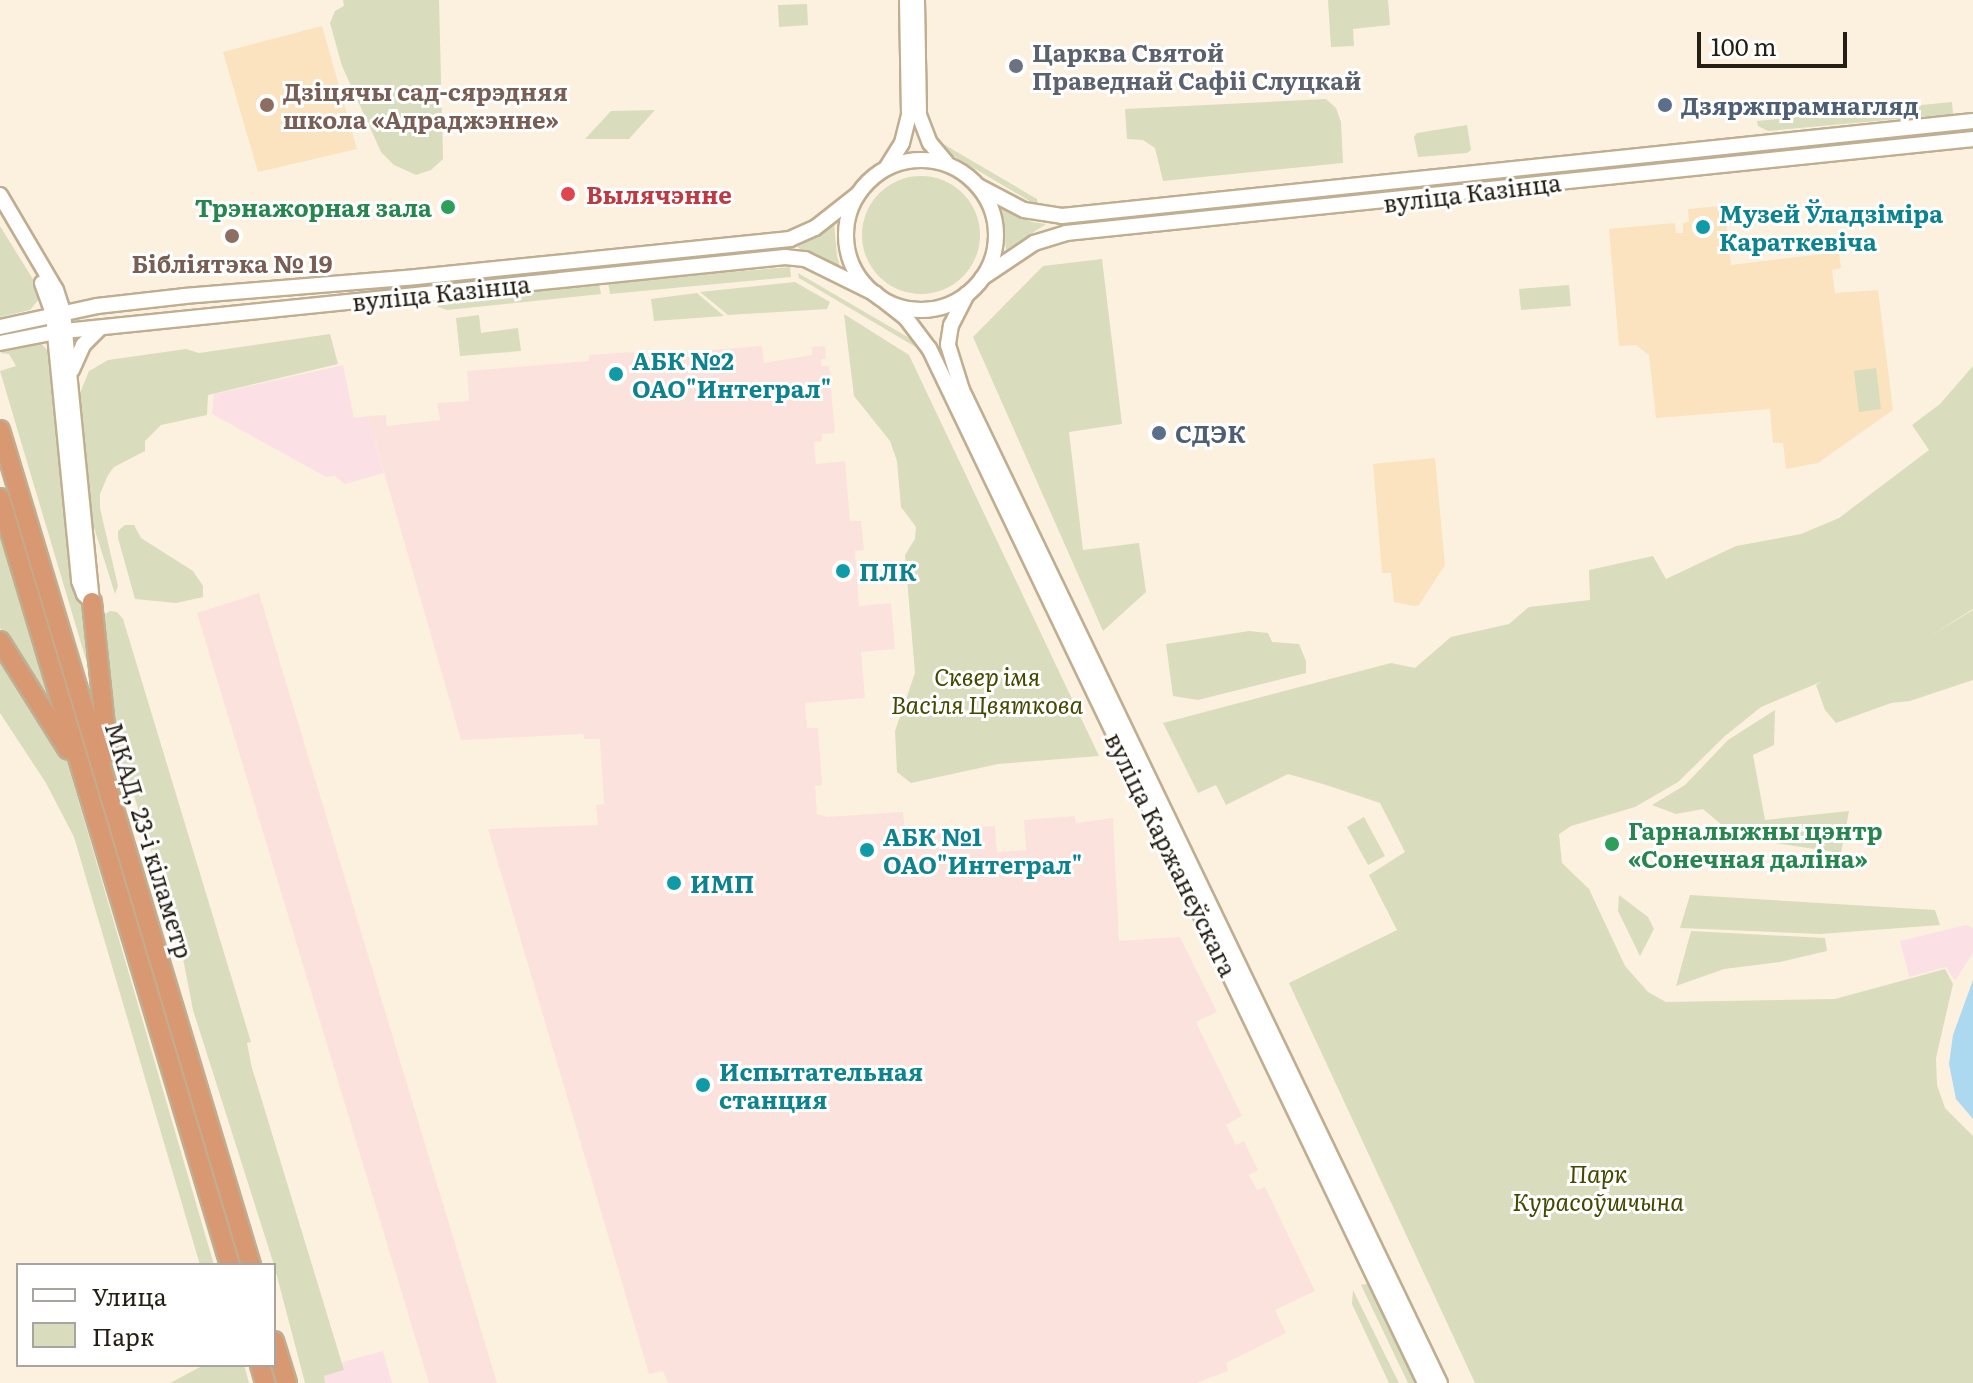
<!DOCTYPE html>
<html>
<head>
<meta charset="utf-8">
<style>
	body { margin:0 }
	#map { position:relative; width:1973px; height:1383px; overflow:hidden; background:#fcf1df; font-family:Literata,serif }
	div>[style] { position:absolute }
	.commercial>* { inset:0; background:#fbe1e6 }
	.industrial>* { inset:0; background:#fce2dc }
	.built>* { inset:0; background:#fae3be }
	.green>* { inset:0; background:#d9dcbd }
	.round { border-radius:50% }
	.water>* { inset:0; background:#acd9ef }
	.roads { filter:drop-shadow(2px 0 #c0ae91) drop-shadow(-2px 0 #c0ae91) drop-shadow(0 2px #c0ae91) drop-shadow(0 -2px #c0ae91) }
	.secondary>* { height:14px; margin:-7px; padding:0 7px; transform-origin:7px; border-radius:7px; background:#fff }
	.secondary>.ring { margin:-7px; padding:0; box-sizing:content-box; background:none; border:14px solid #fff; border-radius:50% }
	.highway>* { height:18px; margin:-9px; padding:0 9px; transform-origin:9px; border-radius:9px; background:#d89872 }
	.dots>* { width:22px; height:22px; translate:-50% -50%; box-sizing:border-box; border:4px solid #fff; border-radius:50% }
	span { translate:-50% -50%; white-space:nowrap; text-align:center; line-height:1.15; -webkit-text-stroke:6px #fff; paint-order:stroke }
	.worship-label { font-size:24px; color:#5b616d; font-weight:700 }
	.left { translate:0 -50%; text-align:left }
	.education-label { font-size:24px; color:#785e54; font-weight:700 }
	.service-label { font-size:24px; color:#4e5e75; font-weight:700 }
	.street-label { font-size:24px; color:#251e13 }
	.health-label { font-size:24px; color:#be3a42; font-weight:700 }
	.leisure-label { font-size:24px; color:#27864d; font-weight:700 }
	.right { translate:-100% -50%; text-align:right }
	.culture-label { font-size:24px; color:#0d838f; font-weight:700 }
	.park-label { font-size:24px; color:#454800; font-style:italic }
	.legend { position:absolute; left:16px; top:1263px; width:260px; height:104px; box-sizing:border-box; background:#fff; border:2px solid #a8a5a1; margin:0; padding:10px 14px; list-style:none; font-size:24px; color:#251e13 }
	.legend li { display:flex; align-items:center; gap:16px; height:40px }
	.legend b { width:40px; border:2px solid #a8a5a1 }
	.scale { position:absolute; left:1697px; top:32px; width:150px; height:36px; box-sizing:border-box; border:4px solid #251e13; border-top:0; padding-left:10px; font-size:24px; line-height:28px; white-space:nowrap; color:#251e13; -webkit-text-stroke:6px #fff; paint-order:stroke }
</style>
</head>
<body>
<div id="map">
	<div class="commercial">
		<div style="clip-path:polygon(343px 365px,354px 418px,368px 416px,384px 473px,345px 484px,335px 476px,326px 477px,212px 414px,214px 394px)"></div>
		<div style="clip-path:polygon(1966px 925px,1973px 928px,1973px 953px,1955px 981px,1946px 967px,1909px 977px,1900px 941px)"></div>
		<div style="clip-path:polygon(383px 1351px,392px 1383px,325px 1383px,323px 1376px,344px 1370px,342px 1362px)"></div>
	</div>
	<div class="industrial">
		<div style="clip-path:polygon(762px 346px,764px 363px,812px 355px,812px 347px,825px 346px,826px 359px,821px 359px,821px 366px,829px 366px,835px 433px,822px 434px,822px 441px,814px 442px,816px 464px,845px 461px,850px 521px,861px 521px,864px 550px,855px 551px,859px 606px,891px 603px,895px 649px,861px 652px,865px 698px,805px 703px,807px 728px,818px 728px,822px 785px,815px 786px,817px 814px,827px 817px,903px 812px,905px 832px,995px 826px,997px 852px,1026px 850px,1024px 820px,1075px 816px,1076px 823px,1113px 818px,1119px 941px,1180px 937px,1217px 1012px,1196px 1022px,1242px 1116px,1226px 1125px,1236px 1145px,1244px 1141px,1258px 1170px,1249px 1175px,1257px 1190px,1265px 1187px,1315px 1291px,1275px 1310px,1286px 1333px,1226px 1363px,1228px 1371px,1196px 1383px,668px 1383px,663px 1371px,649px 1374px,488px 829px,598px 825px,596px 805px,604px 804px,600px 739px,584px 739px,583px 734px,461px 740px,368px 416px,386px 415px,387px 426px,440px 420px,437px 403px,469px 401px,467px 371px,589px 361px,589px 355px,634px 352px,634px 356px)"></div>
		<div style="clip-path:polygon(259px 593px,497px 1383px,429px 1383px,197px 613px)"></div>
	</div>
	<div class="built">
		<div style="clip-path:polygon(322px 26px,357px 149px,258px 172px,223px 52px)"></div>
		<div style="clip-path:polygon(1721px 206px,1725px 209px,1731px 265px,1839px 252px,1841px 268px,1832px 270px,1835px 293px,1878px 290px,1893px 410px,1818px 463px,1786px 469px,1783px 443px,1773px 443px,1770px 409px,1656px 418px,1649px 355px,1636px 345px,1619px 346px,1609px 229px,1675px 223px,1676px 233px,1683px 233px,1683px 223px,1689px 222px,1688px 209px)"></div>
		<div style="clip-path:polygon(1435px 458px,1445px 565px,1419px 605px,1414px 606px,1394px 602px,1391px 573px,1382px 573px,1373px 464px)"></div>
	</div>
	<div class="green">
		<div style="clip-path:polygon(343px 0,439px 0,443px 159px,431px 170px,416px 175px,394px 165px,381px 152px,342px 66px,330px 23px,335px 11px,344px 6px)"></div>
		<div style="clip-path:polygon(1328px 0,1388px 0,1390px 25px,1353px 29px,1354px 46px,1331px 47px)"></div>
		<div style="clip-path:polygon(807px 4px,808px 25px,779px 27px,778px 5px)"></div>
		<div style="clip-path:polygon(1326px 99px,1336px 108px,1341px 122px,1343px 163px,1163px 181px,1155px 148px,1143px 140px,1127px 139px,1125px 109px)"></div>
		<div style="clip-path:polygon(1952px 102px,1953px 114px,1768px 131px,1758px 126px,1757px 121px)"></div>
		<div style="clip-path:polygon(655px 110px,629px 139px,585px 139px,611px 111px)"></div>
		<div style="clip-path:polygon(1467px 125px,1471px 150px,1467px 153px,1418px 157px,1414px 137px,1417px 133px)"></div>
		<div style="clip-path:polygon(933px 138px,1037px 199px,1038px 206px,950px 154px)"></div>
		<div class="round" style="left:862px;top:176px;width:118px;height:118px"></div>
		<div style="clip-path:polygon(1002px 209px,1032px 222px,1046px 224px,1006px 250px)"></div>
		<div style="clip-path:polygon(834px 223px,837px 256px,841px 270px,797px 247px)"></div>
		<div style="clip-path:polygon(0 226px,34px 281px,39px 299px,30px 310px,0 317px)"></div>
		<div style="clip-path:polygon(1102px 259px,1122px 424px,1069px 432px,1083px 550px,1139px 543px,1146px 592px,1103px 631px,973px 337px,1043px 266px)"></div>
		<div style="clip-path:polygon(790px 267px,791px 277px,610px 294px,608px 282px)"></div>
		<div style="clip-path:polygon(798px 273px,911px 339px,919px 349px,799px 278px)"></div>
		<div style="clip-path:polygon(795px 282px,830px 302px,827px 309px,728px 315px,700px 292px)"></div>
		<div style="clip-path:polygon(599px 284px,601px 294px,447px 310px,438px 307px,437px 299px)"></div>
		<div style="clip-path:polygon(1569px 285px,1571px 306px,1521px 310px,1519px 289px)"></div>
		<div style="clip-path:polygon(697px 293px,724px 316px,654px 321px,651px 299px)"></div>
		<div style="clip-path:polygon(844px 314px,909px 355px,1099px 756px,998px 764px,911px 783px,897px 772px,895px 731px,915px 673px,905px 555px,915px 539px,916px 527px,901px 507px,897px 461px,890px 441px,854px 396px)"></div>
		<div style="clip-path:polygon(479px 315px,481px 333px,518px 328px,521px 351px,460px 356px,456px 318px)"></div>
		<div style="clip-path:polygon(330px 334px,338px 364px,208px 395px,207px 415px,161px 425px,145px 441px,145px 451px,114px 467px,108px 475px,100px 494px,100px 508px,118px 586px,115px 594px,92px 521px,80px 393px,89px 371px,108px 360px,186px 349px,199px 353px)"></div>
		<div style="clip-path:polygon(29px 343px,41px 343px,52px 356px,92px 680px,0 371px,16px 366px,9px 354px,0 353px)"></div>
		<div style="clip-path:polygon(1973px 366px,1973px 609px,1927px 638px,1973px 610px,1973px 680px,1910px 701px,1891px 703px,1836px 723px,1825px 710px,1816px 685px,1823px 681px,1761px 707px,1725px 736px,1678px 782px,1635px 807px,1571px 826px,1559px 834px,1562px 863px,1589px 889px,1625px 966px,1648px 992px,1666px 1002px,1835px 999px,1945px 969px,1953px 984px,1936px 1058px,1937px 1085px,1945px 1108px,1973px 1136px,1973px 1383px,1475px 1383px,1289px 983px,1397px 930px,1369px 875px,1405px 852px,1380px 803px,1323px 784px,1288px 774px,1226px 805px,1216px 785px,1198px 793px,1163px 723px,1391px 663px,1415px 668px,1451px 637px,1509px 624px,1529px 607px,1590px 600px,1589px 570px,1653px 556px,1666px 579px,1736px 546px,1801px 534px,1839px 518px,1929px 450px,1912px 425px,1940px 404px)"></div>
		<div style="clip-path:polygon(1876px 368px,1881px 409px,1859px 412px,1854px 371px)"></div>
		<div style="clip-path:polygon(125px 525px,134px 525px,141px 538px,193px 571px,203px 586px,203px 597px,176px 603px,135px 599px,118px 538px,118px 531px)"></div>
		<div style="clip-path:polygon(0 534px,56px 706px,0 628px)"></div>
		<div style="clip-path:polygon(110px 611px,117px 612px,123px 619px,251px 1042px,247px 1043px,252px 1068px,344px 1370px,324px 1376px,325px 1383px,305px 1383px,274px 1265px,193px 1010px,181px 948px,129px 779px,115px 752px,100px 617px)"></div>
		<div style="clip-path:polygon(1249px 631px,1268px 633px,1272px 642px,1299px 644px,1306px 661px,1306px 673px,1198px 700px,1173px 696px,1166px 644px)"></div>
		<div style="clip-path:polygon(0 655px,66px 758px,214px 1265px,200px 1265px,74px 837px,46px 783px,0 713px)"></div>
		<div style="clip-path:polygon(1775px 710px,1774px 745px,1753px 755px,1765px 820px,1849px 811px,1841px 853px,1736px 837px,1703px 809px,1676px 814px,1652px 805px,1685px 785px,1728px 740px)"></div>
		<div style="clip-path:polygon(1364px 817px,1385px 856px,1368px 865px,1347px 827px)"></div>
		<div style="clip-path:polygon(1619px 895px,1648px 917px,1654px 929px,1640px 956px,1618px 911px)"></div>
		<div style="clip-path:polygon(1690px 895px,1935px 910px,1940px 925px,1820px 934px,1680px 928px)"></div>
		<div style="clip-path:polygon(1691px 931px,1825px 938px,1827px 951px,1780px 962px,1724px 969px,1676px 986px)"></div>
		<div style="clip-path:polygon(1367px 1284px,1372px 1288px,1418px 1383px,1408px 1383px,1361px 1285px)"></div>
		<div style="clip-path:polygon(1353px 1290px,1399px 1383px,1389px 1383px,1352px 1304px)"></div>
		<div style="clip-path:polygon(204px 1365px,244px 1365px,249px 1383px,170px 1383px)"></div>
	</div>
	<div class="water">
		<div style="clip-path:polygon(1973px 980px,1973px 1119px,1956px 1099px,1949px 1064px,1953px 1035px)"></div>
	</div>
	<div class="roads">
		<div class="secondary">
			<div style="left:917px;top:0;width:115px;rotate:89deg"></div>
			<div style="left:919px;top:115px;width:30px;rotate:69deg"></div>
			<div style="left:930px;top:143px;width:25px;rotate:50deg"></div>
			<div class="ring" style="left:846px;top:160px;width:136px;height:136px"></div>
			<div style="left:887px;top:167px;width:28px;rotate:-58deg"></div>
			<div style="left:902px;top:143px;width:30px;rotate:-76deg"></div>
			<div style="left:909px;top:114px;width:114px;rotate:-91deg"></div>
			<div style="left:978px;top:186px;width:52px;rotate:27.6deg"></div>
			<div style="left:1024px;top:210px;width:38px;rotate:9deg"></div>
			<div style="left:1062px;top:216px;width:916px;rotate:-5.95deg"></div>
			<div style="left:0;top:195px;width:110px;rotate:59.5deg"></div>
			<div style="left:56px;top:290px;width:23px;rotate:72deg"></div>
			<div style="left:63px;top:312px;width:291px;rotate:84.3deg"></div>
			<div style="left:982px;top:278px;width:63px;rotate:-33.9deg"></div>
			<div style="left:1034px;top:243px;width:34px;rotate:-17deg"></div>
			<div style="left:1066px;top:233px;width:912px;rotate:-5.92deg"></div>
			<div style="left:42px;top:283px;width:33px;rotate:70deg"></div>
			<div style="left:53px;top:314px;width:268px;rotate:84.4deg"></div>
			<div style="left:79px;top:581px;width:14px;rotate:69deg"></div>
			<div style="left:84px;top:594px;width:11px;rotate:45deg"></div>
			<div style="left:967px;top:294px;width:35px;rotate:117deg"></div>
			<div style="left:951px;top:325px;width:20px;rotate:99deg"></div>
			<div style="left:948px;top:345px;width:47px;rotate:72.7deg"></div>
			<div style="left:962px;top:390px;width:1102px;rotate:64.3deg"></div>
			<div style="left:878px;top:296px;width:36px;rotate:38deg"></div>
			<div style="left:906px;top:318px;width:38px;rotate:53deg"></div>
			<div style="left:929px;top:348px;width:1148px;rotate:64.39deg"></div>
			<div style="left:0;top:327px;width:99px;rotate:-12.2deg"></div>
			<div style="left:97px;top:306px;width:89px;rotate:-6.5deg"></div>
			<div style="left:185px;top:296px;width:232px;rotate:-4.7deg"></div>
			<div style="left:416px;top:277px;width:376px;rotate:-5.8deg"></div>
			<div style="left:790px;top:239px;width:27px;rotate:-24deg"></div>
			<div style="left:815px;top:228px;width:55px;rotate:-38.3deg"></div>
			<div style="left:0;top:343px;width:56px;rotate:-11.3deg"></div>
			<div style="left:55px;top:332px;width:734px;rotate:-5.87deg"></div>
			<div style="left:785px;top:257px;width:20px;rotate:6deg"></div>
			<div style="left:805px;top:259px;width:79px;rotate:26.2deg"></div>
			<div style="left:72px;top:370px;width:27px;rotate:-66deg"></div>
			<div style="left:83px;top:345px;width:24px;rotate:-45deg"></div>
		</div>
		<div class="highway">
			<div style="left:0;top:430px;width:872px;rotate:73.27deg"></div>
			<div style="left:0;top:498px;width:801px;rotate:73.31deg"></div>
			<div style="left:92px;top:602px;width:152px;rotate:84deg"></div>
			<div style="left:0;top:641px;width:128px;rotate:58deg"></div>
			<div style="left:274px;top:1341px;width:44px;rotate:72.8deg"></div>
			<div style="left:260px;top:1365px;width:19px;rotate:74deg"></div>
		</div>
	</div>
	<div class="dots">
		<div style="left:1016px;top:66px;background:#6b7280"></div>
		<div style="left:267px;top:105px;background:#8d6e63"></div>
		<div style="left:1665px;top:105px;background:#5c6f8a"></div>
		<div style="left:568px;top:194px;background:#e0444e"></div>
		<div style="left:448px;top:207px;background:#2e9e5b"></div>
		<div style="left:1703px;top:227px;background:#0f9aa8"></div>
		<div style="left:232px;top:236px;background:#8d6e63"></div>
		<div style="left:616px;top:374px;background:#0f9aa8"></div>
		<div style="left:1159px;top:433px;background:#5c6f8a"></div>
		<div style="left:843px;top:571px;background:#0f9aa8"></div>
		<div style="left:1612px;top:844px;background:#2e9e5b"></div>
		<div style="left:867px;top:850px;background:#0f9aa8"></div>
		<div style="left:674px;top:883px;background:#0f9aa8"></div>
		<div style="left:703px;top:1085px;background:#0f9aa8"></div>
	</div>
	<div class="worship-label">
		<span class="left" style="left:1032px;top:66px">Царква Святой<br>Праведнай Сафіі Слуцкай</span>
	</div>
	<div class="education-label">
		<span class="left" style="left:283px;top:105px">Дзіцячы сад-сярэдняя<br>школа «Адраджэнне»</span>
		<span style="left:232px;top:263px">Бібліятэка № 19</span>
	</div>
	<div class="service-label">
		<span class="left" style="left:1681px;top:105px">Дзяржпрамнагляд</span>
		<span class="left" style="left:1175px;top:433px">СДЭК</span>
	</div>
	<div class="street-label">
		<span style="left:1472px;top:192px;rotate:-7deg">вуліца Казінца</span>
		<span style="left:441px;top:292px;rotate:-6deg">вуліца Казінца</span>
		<span style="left:150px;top:840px;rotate:73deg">МКАД, 23-і кіламетр</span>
		<span style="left:1172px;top:854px;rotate:64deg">вуліца Каржанеўскага</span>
	</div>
	<div class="health-label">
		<span class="left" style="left:586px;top:194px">Вылячэнне</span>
	</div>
	<div class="leisure-label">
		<span class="right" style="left:432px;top:207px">Трэнажорная зала</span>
		<span class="left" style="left:1628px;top:844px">Гарналыжны цэнтр<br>«Сонечная даліна»</span>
	</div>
	<div class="culture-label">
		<span class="left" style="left:1719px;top:227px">Музей Ўладзіміра<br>Караткевіча</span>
		<span class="left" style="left:632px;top:374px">АБК №2<br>ОАО"Интеграл"</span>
		<span class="left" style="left:859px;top:571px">ПЛК</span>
		<span class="left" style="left:883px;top:850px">АБК №1<br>ОАО"Интеграл"</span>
		<span class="left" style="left:690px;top:883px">ИМП</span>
		<span class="left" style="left:719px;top:1085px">Испытательная<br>станция</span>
	</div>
	<div class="park-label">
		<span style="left:987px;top:690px">Сквер імя<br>Васіля Цвяткова</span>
		<span style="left:1598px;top:1187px">Парк<br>Курасоўшчына</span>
	</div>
	<ul class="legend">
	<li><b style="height:10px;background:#fff"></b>Улица</li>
	<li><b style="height:22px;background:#d9dcbd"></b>Парк</li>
	</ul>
	<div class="scale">100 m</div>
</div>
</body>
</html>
